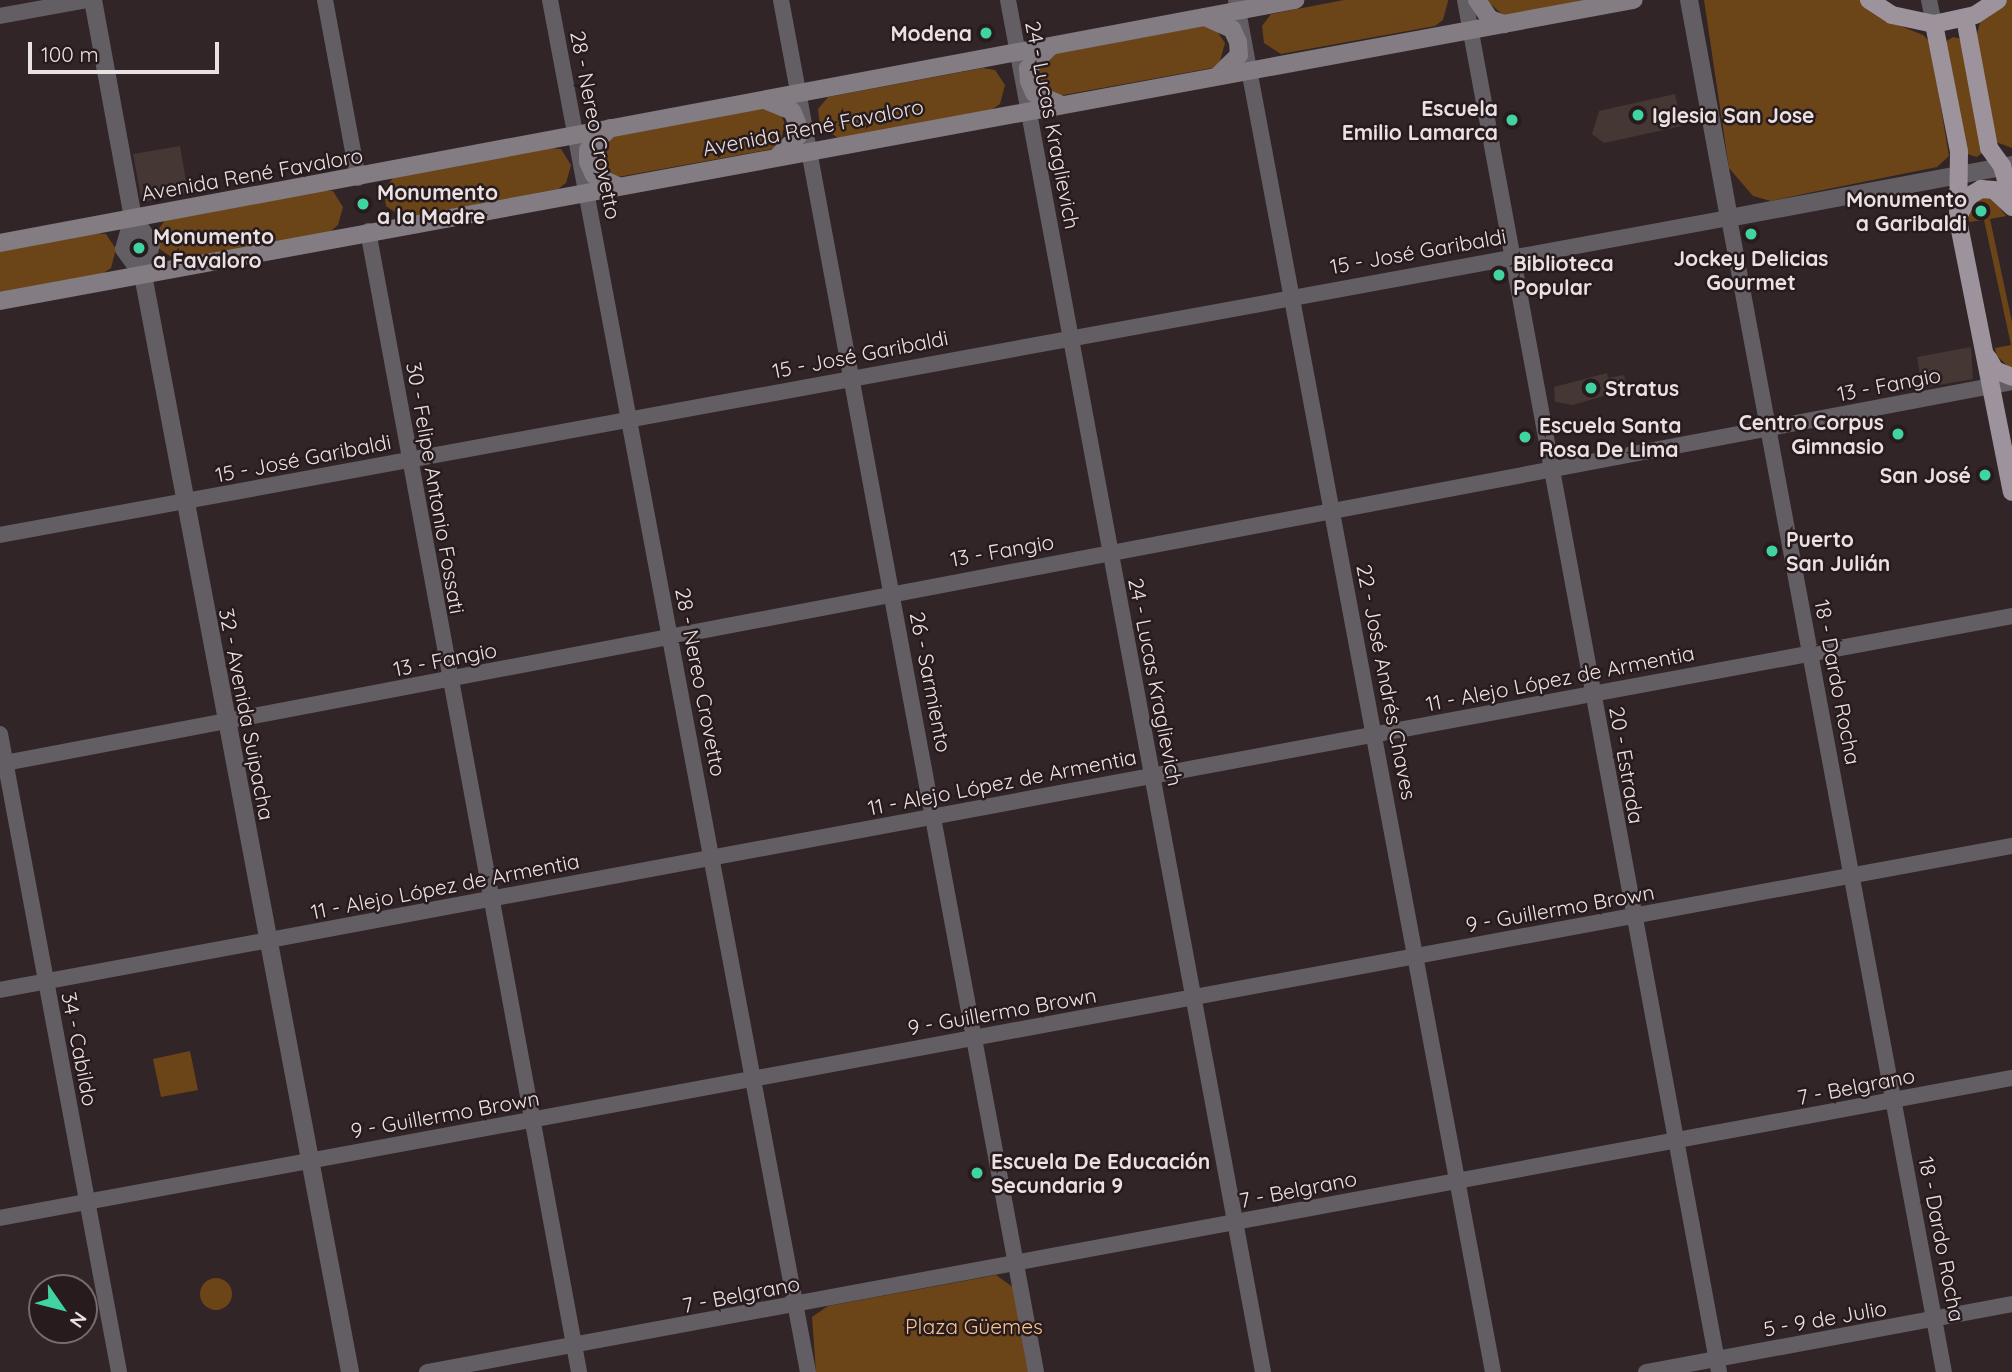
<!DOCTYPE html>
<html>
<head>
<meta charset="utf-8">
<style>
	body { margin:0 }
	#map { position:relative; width:2012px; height:1372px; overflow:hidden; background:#312528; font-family:Quicksand,sans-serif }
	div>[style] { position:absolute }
	.green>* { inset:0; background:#6b4517 }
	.round { border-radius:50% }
	.building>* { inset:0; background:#443734 }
	.minor>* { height:16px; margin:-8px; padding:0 8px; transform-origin:8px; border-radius:8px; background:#635e63 }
	.tertiary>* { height:18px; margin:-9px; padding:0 9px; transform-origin:9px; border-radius:9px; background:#635e63 }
	.secondary>* { height:18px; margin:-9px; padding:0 9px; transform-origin:9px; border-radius:9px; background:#837c83 }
	.primary>* { height:18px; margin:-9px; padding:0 9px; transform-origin:9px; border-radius:9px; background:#9d939c }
	.dots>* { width:19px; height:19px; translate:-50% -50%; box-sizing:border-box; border:4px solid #271b1e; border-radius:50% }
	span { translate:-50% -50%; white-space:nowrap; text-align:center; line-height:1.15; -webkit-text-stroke:5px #271b1e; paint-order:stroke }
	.poi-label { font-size:21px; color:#eae1e3; font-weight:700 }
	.right { translate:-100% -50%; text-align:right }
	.left { translate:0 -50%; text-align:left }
	.street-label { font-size:21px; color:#eae1e3 }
	.park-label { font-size:21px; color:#f9c590 }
	.north { position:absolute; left:28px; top:1274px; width:70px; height:70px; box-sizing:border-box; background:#271b1e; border:2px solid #756a6d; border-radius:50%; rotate:125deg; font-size:19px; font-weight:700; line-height:28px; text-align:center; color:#eae1e3 }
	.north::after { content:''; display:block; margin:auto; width:24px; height:32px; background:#40d4a2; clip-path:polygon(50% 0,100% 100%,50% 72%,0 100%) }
	.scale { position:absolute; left:28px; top:42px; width:191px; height:32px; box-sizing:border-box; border:4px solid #eae1e3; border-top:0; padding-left:9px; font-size:21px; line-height:24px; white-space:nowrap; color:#eae1e3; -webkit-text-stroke:5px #271b1e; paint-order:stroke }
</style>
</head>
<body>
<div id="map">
	<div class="green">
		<div style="clip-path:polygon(1344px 0,1448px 0,1448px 1px,1443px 20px,1435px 26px,1281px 54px,1264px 43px,1262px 26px,1271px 14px)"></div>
		<div style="clip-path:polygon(1486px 0,1591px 0,1504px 16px)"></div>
		<div style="clip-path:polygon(1704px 0,1861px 0,1888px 21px,1923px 35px,1930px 42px,1949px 156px,1937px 167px,1813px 192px,1771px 201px,1753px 196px,1729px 168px)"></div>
		<div style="clip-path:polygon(2002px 0,2012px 0,2012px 148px,1996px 142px,1976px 37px,1981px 19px)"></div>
		<div style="clip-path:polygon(1204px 26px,1215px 28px,1225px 43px,1220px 61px,1212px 68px,1058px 96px,1041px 84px,1039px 67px,1048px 55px)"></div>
		<div style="clip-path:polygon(1953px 37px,1961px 39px,1982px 153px,1977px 157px,1967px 154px,1945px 42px)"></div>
		<div style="clip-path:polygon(983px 68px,995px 70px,1005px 85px,1000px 104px,991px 110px,838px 138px,820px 126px,818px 109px,828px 97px)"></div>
		<div style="clip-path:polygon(764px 108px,781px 115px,785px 124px,780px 143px,772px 149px,618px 177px,600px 166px,599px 149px,608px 136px)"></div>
		<div style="clip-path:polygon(549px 148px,561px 149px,571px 165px,566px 183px,558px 189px,404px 218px,386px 206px,384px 189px,394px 177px)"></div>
		<div style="clip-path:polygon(322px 190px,333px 191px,343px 207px,338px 225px,330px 232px,176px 260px,158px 248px,157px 231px,166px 219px)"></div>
		<div style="clip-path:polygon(1989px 194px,2006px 216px,1990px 219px,2012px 322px,2012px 370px,1997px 356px,1995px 348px,2011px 345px,1984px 220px,1969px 222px,1968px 215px,1972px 201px)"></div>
		<div style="clip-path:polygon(94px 233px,106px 234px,116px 249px,111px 268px,102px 274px,0 293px,0 250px)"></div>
		<div style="clip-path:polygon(190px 1051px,198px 1090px,161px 1097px,153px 1059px)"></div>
		<div style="clip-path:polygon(996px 1275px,1014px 1288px,1030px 1372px,816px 1372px,812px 1317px,828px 1306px)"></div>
		<div class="round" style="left:200px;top:1278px;width:32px;height:32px"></div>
	</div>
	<div class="building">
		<div style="clip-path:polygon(1675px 94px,1682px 126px,1604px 143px,1592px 134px,1599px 111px)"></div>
		<div style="clip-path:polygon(180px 146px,188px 193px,142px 202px,133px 154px)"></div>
		<div style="clip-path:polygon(1971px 347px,1973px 379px,1922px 388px,1917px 357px)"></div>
		<div style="clip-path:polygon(1607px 373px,1608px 378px,1624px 375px,1627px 389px,1573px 405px,1555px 402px,1554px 387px)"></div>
	</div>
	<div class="minor">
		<div style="left:325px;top:0;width:181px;rotate:79.5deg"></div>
		<div style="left:550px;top:0;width:1396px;rotate:79.35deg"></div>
		<div style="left:781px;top:0;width:1395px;rotate:79.47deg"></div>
		<div style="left:1008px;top:0;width:1395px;rotate:79.47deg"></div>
		<div style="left:1236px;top:0;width:1396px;rotate:79.39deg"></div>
		<div style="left:1465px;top:0;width:1395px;rotate:79.51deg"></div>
		<div style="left:1929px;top:0;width:25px;rotate:78deg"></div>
		<div style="left:0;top:16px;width:88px;rotate:-10.4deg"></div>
		<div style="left:368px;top:231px;width:1160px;rotate:79.52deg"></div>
		<div style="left:0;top:535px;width:1758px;rotate:-10.39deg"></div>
		<div style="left:1729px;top:218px;width:1174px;rotate:79.45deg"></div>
		<div style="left:0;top:734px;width:649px;rotate:79.43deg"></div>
		<div style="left:0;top:764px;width:2048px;rotate:-10.75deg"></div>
		<div style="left:0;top:990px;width:2046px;rotate:-10.53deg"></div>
		<div style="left:0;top:1218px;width:2046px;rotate:-10.48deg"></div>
		<div style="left:427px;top:1372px;width:1612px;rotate:-10.51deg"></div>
		<div style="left:1646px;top:1372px;width:372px;rotate:-10.5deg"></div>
	</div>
	<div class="tertiary">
		<div style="left:93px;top:0;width:222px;rotate:79.6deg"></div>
		<div style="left:133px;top:218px;width:32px;rotate:55deg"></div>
		<div style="left:151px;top:244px;width:32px;rotate:104deg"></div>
		<div style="left:143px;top:275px;width:1116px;rotate:79.31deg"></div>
		<div style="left:1689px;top:0;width:222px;rotate:79.6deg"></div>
		<div style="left:1729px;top:218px;width:288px;rotate:-10.6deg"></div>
		<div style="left:133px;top:218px;width:32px;rotate:106deg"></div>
		<div style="left:124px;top:249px;width:32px;rotate:54deg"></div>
	</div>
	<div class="secondary">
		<div style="left:1477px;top:0;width:23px;rotate:56deg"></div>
		<div style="left:1490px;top:19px;width:15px;rotate:20deg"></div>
		<div style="left:1205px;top:17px;width:30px;rotate:24deg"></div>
		<div style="left:1232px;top:29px;width:14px;rotate:65deg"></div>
		<div style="left:1238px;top:42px;width:13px;rotate:86deg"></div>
		<div style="left:1239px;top:55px;width:29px;rotate:136deg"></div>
		<div style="left:1049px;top:48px;width:29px;rotate:136deg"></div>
		<div style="left:1028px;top:68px;width:13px;rotate:86deg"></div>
		<div style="left:1029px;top:81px;width:13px;rotate:67deg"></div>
		<div style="left:1034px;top:93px;width:28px;rotate:23deg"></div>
		<div style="left:767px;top:101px;width:27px;rotate:22deg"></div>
		<div style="left:792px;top:111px;width:13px;rotate:67deg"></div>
		<div style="left:797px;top:123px;width:13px;rotate:86deg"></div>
		<div style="left:798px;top:136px;width:27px;rotate:135deg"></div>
		<div style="left:610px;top:128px;width:31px;rotate:135deg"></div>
		<div style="left:588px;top:150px;width:12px;rotate:90deg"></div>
		<div style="left:588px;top:162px;width:14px;rotate:65deg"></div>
		<div style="left:594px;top:175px;width:26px;rotate:25deg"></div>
		<div style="left:0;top:243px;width:1318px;rotate:-10.63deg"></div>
		<div style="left:0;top:301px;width:1661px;rotate:-10.44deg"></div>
	</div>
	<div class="primary">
		<div style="left:1869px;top:0;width:27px;rotate:33deg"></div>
		<div style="left:1892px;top:15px;width:43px;rotate:12.1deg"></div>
		<div style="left:1934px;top:24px;width:42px;rotate:-12.4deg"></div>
		<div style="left:1975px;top:15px;width:27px;rotate:-33deg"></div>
		<div style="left:1965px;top:18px;width:132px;rotate:79.5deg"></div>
		<div style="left:1989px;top:148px;width:22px;rotate:54deg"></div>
		<div style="left:2002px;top:166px;width:37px;rotate:74deg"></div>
		<div style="left:1934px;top:24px;width:130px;rotate:78.9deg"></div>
		<div style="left:1959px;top:152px;width:68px;rotate:90.8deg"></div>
		<div style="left:1958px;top:220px;width:277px;rotate:78.8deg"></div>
		<div style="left:1959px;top:215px;width:21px;rotate:-62deg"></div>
		<div style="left:1969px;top:196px;width:14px;rotate:-30deg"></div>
		<div style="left:1981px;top:189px;width:13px;rotate:4deg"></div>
		<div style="left:1994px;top:190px;width:25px;rotate:43deg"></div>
		<div style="left:1988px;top:358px;width:14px;rotate:60deg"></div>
		<div style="left:1995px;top:370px;width:18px;rotate:22deg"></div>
	</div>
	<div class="dots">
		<div style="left:986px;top:33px;background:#40d4a2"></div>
		<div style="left:1638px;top:115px;background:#40d4a2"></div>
		<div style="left:1512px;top:120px;background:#40d4a2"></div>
		<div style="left:363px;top:204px;background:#40d4a2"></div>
		<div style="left:1981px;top:211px;background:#40d4a2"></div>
		<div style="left:1751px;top:234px;background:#40d4a2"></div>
		<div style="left:139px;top:248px;background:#40d4a2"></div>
		<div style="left:1499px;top:275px;background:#40d4a2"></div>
		<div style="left:1591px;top:388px;background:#40d4a2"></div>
		<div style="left:1898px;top:434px;background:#40d4a2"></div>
		<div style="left:1525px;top:437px;background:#40d4a2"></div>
		<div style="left:1985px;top:475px;background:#40d4a2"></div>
		<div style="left:1772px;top:551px;background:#40d4a2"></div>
		<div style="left:977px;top:1173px;background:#40d4a2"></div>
	</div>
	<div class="poi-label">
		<span class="right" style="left:972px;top:33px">Modena</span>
		<span class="right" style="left:1498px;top:120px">Escuela<br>Emilio Lamarca</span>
		<span class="left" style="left:1652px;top:115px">Iglesia San Jose</span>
		<span class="left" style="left:377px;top:204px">Monumento<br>a la Madre</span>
		<span class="right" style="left:1967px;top:211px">Monumento<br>a Garibaldi</span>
		<span class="left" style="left:153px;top:248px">Monumento<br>a Favaloro</span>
		<span style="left:1751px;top:270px">Jockey Delicias<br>Gourmet</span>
		<span class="left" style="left:1513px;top:275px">Biblioteca<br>Popular</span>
		<span class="left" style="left:1605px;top:388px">Stratus</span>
		<span class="right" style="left:1884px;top:434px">Centro Corpus<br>Gimnasio</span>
		<span class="left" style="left:1539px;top:437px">Escuela Santa<br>Rosa De Lima</span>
		<span class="right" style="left:1971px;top:475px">San José</span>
		<span class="left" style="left:1786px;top:551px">Puerto<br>San Julián</span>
		<span class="left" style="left:991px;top:1173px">Escuela De Educación<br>Secundaria 9</span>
	</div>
	<div class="street-label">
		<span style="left:596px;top:125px;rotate:79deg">28 - Nereo Crovetto</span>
		<span style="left:1053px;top:125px;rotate:79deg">24 - Lucas Kraglievich</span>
		<span style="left:813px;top:127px;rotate:-11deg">Avenida René Favaloro</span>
		<span style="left:252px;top:174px;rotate:-10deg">Avenida René Favaloro</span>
		<span style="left:1418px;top:251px;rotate:-10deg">15 - José Garibaldi</span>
		<span style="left:860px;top:354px;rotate:-11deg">15 - José Garibaldi</span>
		<span style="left:1889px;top:384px;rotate:-11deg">13 - Fangio</span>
		<span style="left:303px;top:458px;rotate:-11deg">15 - José Garibaldi</span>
		<span style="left:436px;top:488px;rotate:80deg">30 - Felipe Antonio Fossati</span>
		<span style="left:1002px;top:550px;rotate:-10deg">13 - Fangio</span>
		<span style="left:445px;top:659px;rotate:-11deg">13 - Fangio</span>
		<span style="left:1560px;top:678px;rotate:-11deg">11 - Alejo López de Armentia</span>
		<span style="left:701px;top:682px;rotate:79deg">28 - Nereo Crovetto</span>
		<span style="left:931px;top:682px;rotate:79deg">26 - Sarmiento</span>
		<span style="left:1156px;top:682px;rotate:79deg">24 - Lucas Kraglievich</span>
		<span style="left:1387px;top:682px;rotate:79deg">22 - José Andrés Chaves</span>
		<span style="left:1838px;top:682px;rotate:79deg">18 - Dardo Rocha</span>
		<span style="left:247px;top:714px;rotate:79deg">32 - Avenida Suipacha</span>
		<span style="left:1627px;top:765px;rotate:80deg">20 - Estrada</span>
		<span style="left:1002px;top:782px;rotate:-11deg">11 - Alejo López de Armentia</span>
		<span style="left:445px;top:886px;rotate:-11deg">11 - Alejo López de Armentia</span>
		<span style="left:1560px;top:908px;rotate:-10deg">9 - Guillermo Brown</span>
		<span style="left:1002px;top:1011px;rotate:-10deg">9 - Guillermo Brown</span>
		<span style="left:80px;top:1049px;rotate:79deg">34 - Cabildo</span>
		<span style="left:1856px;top:1086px;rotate:-11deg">7 - Belgrano</span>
		<span style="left:445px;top:1114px;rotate:-10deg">9 - Guillermo Brown</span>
		<span style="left:1298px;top:1189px;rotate:-11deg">7 - Belgrano</span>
		<span style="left:1942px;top:1239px;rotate:79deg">18 - Dardo Rocha</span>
		<span style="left:741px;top:1294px;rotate:-11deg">7 - Belgrano</span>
		<span style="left:1825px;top:1318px;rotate:-10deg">5 - 9 de Julio</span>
	</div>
	<div class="park-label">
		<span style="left:974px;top:1326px">Plaza Güemes</span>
	</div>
	<div class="north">N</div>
	<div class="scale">100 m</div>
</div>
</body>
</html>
